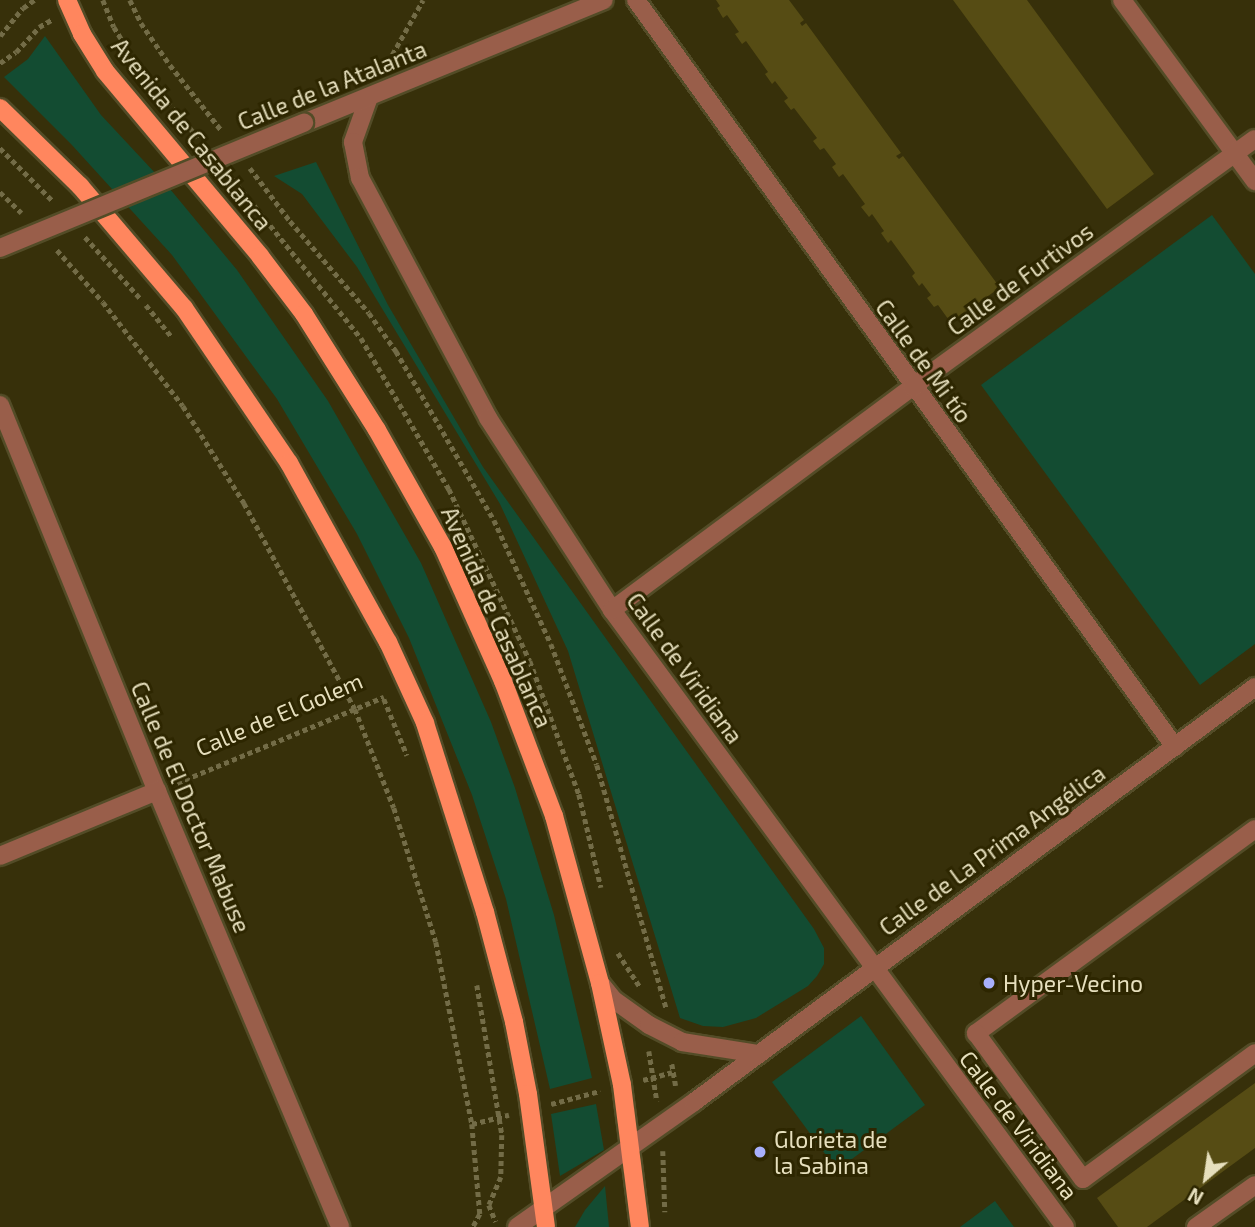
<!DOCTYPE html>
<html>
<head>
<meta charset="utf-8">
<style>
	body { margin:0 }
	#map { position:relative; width:1255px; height:1227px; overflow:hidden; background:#37300a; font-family:"Exo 2",sans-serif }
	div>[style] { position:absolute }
	.green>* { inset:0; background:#134c32 }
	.building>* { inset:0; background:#564c14 }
	.path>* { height:4.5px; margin-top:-2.25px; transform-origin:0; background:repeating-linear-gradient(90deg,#736c47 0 5px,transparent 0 8.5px) }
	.roads { filter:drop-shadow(2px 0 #534c27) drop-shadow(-2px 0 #534c27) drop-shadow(0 2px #534c27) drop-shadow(0 -2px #534c27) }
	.minor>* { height:18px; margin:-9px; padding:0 9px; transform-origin:9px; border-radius:9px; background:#995e4a }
	.major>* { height:18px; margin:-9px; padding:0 9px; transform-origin:9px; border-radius:9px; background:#ff865e }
	.bridges { filter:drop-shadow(2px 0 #534c27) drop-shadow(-2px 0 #534c27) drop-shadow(0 2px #534c27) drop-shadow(0 -2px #534c27) }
	.minor-bridge>* { height:18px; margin:-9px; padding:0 9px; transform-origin:9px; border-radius:9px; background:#995e4a }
	.dots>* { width:19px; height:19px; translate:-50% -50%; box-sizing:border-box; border:4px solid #2d2600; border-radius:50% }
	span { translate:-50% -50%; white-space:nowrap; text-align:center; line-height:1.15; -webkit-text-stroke:6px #2d2600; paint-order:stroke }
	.street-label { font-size:23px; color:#e6dfbd }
	.poi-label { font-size:23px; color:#e6dfbd }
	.left { translate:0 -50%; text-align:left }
	.north { position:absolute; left:1171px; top:1143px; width:70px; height:70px; -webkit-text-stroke:5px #2d2600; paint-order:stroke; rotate:209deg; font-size:19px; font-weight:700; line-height:28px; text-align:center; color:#e6dfbd }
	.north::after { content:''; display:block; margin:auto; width:24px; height:32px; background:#e6dfbd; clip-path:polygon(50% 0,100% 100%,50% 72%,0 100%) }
</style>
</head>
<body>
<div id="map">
	<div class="green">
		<div style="clip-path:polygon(45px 36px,101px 115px,170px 189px,237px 270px,328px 401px,421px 563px,491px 722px,515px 788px,554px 915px,592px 1078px,550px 1089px,506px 899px,472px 795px,409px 638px,357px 534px,318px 468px,277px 399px,172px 255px,71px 144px,4px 77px,28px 59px)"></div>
		<div style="clip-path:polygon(316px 162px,388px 305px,483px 467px,814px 929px,824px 948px,824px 964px,817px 976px,808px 986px,756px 1018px,723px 1027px,703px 1026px,680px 1018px,568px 651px,500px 504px,357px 267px,302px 194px,274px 176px)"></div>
		<div style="clip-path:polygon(1212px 215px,1255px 274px,1255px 644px,1200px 685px,981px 385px)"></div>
		<div style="clip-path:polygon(861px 1016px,925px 1105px,837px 1170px,772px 1082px)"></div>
		<div style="clip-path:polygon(596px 1104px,604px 1150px,560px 1176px,551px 1114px)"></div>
		<div style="clip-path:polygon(605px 1186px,609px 1227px,575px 1227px,585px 1210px)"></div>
		<div style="clip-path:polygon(995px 1201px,1014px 1227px,960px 1227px)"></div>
	</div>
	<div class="building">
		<div style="clip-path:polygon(716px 0,789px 0,804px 20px,800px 23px,802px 26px,806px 23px,901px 153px,896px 156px,899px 159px,903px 156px,998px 285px,995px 291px,951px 323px,938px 305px,934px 307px,927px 298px,931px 295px,922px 283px,919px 286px,912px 276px,915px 273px,891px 240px,888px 243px,881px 233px,884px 231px,872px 214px,869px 217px,861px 207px,865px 204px,843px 174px,839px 177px,832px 167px,836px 164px,824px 148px,820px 150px,813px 141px,817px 138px,794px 108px,791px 110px,784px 101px,788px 98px,775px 81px,772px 84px,765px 74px,768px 72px,746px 41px,742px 44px,735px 34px,739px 32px,727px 15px,723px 18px,717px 8px,720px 6px)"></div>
		<div style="clip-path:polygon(953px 0,1027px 0,1154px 174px,1107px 209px)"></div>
		<div style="clip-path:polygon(1255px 1083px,1255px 1148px,1147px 1227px,1118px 1227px,1097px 1198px)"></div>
	</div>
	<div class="path">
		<div style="left:103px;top:0;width:29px;rotate:68deg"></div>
		<div style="left:114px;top:27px;width:49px;rotate:58.2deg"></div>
		<div style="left:140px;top:69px;width:93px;rotate:49.8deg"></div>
		<div style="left:130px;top:0;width:25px;rotate:64deg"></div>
		<div style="left:141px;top:23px;width:51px;rotate:55.4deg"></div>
		<div style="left:170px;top:65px;width:84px;rotate:51.8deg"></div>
		<div style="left:0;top:36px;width:36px;rotate:-51deg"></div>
		<div style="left:23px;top:8px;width:14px;rotate:-36deg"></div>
		<div style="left:388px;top:62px;width:71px;rotate:-60.6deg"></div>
		<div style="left:0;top:63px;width:19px;rotate:-35deg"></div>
		<div style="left:16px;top:52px;width:34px;rotate:-47deg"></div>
		<div style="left:39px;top:27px;width:14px;rotate:-30deg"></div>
		<div style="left:0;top:148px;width:76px;rotate:45deg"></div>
		<div style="left:250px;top:168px;width:66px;rotate:53deg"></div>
		<div style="left:290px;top:221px;width:121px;rotate:49.3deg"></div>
		<div style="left:369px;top:313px;width:47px;rotate:54.6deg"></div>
		<div style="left:396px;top:351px;width:195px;rotate:59.9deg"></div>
		<div style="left:494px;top:520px;width:136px;rotate:65.3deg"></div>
		<div style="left:551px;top:644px;width:129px;rotate:69.2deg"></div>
		<div style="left:597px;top:765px;width:252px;rotate:74.1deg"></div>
		<div style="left:233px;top:179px;width:204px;rotate:51.2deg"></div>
		<div style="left:361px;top:338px;width:175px;rotate:59.8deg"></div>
		<div style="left:449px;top:489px;width:190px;rotate:64.8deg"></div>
		<div style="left:530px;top:661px;width:142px;rotate:69.8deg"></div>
		<div style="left:579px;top:794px;width:96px;rotate:76.7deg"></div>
		<div style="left:0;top:192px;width:30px;rotate:44deg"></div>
		<div style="left:85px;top:237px;width:82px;rotate:48deg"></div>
		<div style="left:57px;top:250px;width:69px;rotate:48.5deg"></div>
		<div style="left:103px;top:302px;width:131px;rotate:52.4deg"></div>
		<div style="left:183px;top:406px;width:115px;rotate:57.8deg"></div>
		<div style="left:244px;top:503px;width:234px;rotate:61.7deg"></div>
		<div style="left:355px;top:709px;width:106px;rotate:68.5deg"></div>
		<div style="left:394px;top:808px;width:140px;rotate:72.6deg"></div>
		<div style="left:436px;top:942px;width:186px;rotate:78.8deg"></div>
		<div style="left:472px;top:1124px;width:90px;rotate:84.9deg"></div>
		<div style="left:480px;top:1214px;width:15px;rotate:118deg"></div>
		<div style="left:146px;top:305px;width:40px;rotate:51deg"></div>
		<div style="left:384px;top:699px;width:61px;rotate:67.7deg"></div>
		<div style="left:177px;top:783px;width:224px;rotate:-22.6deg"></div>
		<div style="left:618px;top:953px;width:40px;rotate:57.1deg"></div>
		<div style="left:477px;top:985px;width:152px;rotate:80.5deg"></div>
		<div style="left:502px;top:1135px;width:42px;rotate:91.4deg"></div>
		<div style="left:501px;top:1177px;width:30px;rotate:113deg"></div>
		<div style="left:489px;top:1205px;width:18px;rotate:68deg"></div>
		<div style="left:649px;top:1051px;width:51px;rotate:80.9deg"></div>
		<div style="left:672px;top:1064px;width:22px;rotate:80deg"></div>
		<div style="left:643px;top:1080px;width:30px;rotate:-15deg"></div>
		<div style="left:551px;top:1104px;width:51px;rotate:-14.9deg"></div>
		<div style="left:472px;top:1124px;width:38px;rotate:-14deg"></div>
		<div style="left:663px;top:1151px;width:61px;rotate:88.1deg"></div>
	</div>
	<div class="roads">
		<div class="minor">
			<div style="left:636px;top:0;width:921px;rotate:54.19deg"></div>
			<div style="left:1122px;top:0;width:225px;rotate:53.7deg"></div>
			<div style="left:369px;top:97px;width:48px;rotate:109.6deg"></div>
			<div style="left:353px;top:142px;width:37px;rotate:79deg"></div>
			<div style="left:360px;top:178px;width:272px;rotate:61.9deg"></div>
			<div style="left:488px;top:418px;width:229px;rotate:57.1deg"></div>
			<div style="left:612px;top:610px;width:765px;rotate:53.71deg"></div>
			<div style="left:304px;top:123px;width:324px;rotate:-22.3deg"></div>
			<div style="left:0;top:405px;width:417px;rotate:67.9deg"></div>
			<div style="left:157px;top:791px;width:473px;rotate:67.2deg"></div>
			<div style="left:612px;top:610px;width:374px;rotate:-36.6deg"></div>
			<div style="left:912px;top:387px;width:423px;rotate:-35.9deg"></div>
			<div style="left:1255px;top:829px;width:346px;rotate:143.8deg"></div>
			<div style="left:976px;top:1033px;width:181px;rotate:53.8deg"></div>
			<div style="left:1083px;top:1179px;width:213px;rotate:-36.2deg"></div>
			<div style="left:0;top:856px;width:170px;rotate:-22.5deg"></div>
			<div style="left:600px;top:983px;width:22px;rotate:51deg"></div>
			<div style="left:614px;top:1000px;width:43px;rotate:35.5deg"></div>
			<div style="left:649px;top:1025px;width:37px;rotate:27deg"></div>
			<div style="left:682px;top:1042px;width:78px;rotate:8.9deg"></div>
			<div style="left:517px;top:1227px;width:217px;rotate:-35.2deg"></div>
			<div style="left:694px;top:1102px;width:698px;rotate:-36.49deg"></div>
			<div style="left:1196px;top:1227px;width:72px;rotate:-35.4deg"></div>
		</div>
		<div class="major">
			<div style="left:67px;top:0;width:37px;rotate:66deg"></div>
			<div style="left:82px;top:34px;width:44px;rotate:58.1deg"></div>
			<div style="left:105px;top:71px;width:241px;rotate:50deg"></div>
			<div style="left:260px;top:256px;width:73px;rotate:52.8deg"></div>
			<div style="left:304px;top:314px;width:137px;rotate:57.8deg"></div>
			<div style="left:377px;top:430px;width:134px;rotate:60.6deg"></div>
			<div style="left:443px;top:547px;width:147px;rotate:65.9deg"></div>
			<div style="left:503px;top:681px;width:144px;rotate:69.3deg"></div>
			<div style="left:554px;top:816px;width:173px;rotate:74.6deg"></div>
			<div style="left:600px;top:983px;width:104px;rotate:77.8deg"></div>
			<div style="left:622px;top:1085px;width:143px;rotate:82.8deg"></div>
			<div style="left:0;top:108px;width:112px;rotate:44.3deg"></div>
			<div style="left:80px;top:186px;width:160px;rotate:49.6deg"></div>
			<div style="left:184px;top:308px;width:187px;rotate:55.9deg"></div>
			<div style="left:289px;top:463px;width:205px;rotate:61.1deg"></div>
			<div style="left:388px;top:642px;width:89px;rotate:65.4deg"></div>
			<div style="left:425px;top:723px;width:198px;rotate:72.4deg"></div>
			<div style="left:485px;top:912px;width:114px;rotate:75.2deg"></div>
			<div style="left:514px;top:1022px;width:73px;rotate:79deg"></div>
			<div style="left:528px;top:1094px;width:134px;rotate:82.3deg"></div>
		</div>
	</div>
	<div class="bridges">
		<div class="minor-bridge">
			<div style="left:0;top:248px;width:329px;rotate:-22.4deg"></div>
		</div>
	</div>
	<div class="dots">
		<div style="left:989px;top:983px;background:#a8b0fc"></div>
		<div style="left:760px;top:1152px;background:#a8b0fc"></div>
	</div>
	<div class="street-label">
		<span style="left:332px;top:85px;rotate:-22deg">Calle de la Atalanta</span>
		<span style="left:192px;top:134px;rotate:51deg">Avenida de Casablanca</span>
		<span style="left:1020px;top:279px;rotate:-36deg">Calle de Furtivos</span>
		<span style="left:924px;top:361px;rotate:54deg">Calle de Mi tío</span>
		<span style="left:497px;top:617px;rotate:66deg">Avenida de Casablanca</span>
		<span style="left:685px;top:668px;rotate:54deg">Calle de Viridiana</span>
		<span style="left:279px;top:714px;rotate:-23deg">Calle de El Golem</span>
		<span style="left:191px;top:807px;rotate:67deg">Calle de El Doctor Mabuse</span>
		<span style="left:992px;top:850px;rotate:-36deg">Calle de La Prima Angélica</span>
		<span style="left:1019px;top:1125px;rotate:53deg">Calle de Viridiana</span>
	</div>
	<div class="poi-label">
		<span class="left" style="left:1003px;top:983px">Hyper-Vecino</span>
		<span class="left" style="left:774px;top:1152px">Glorieta de<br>la Sabina</span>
	</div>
	<div class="north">N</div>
</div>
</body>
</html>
